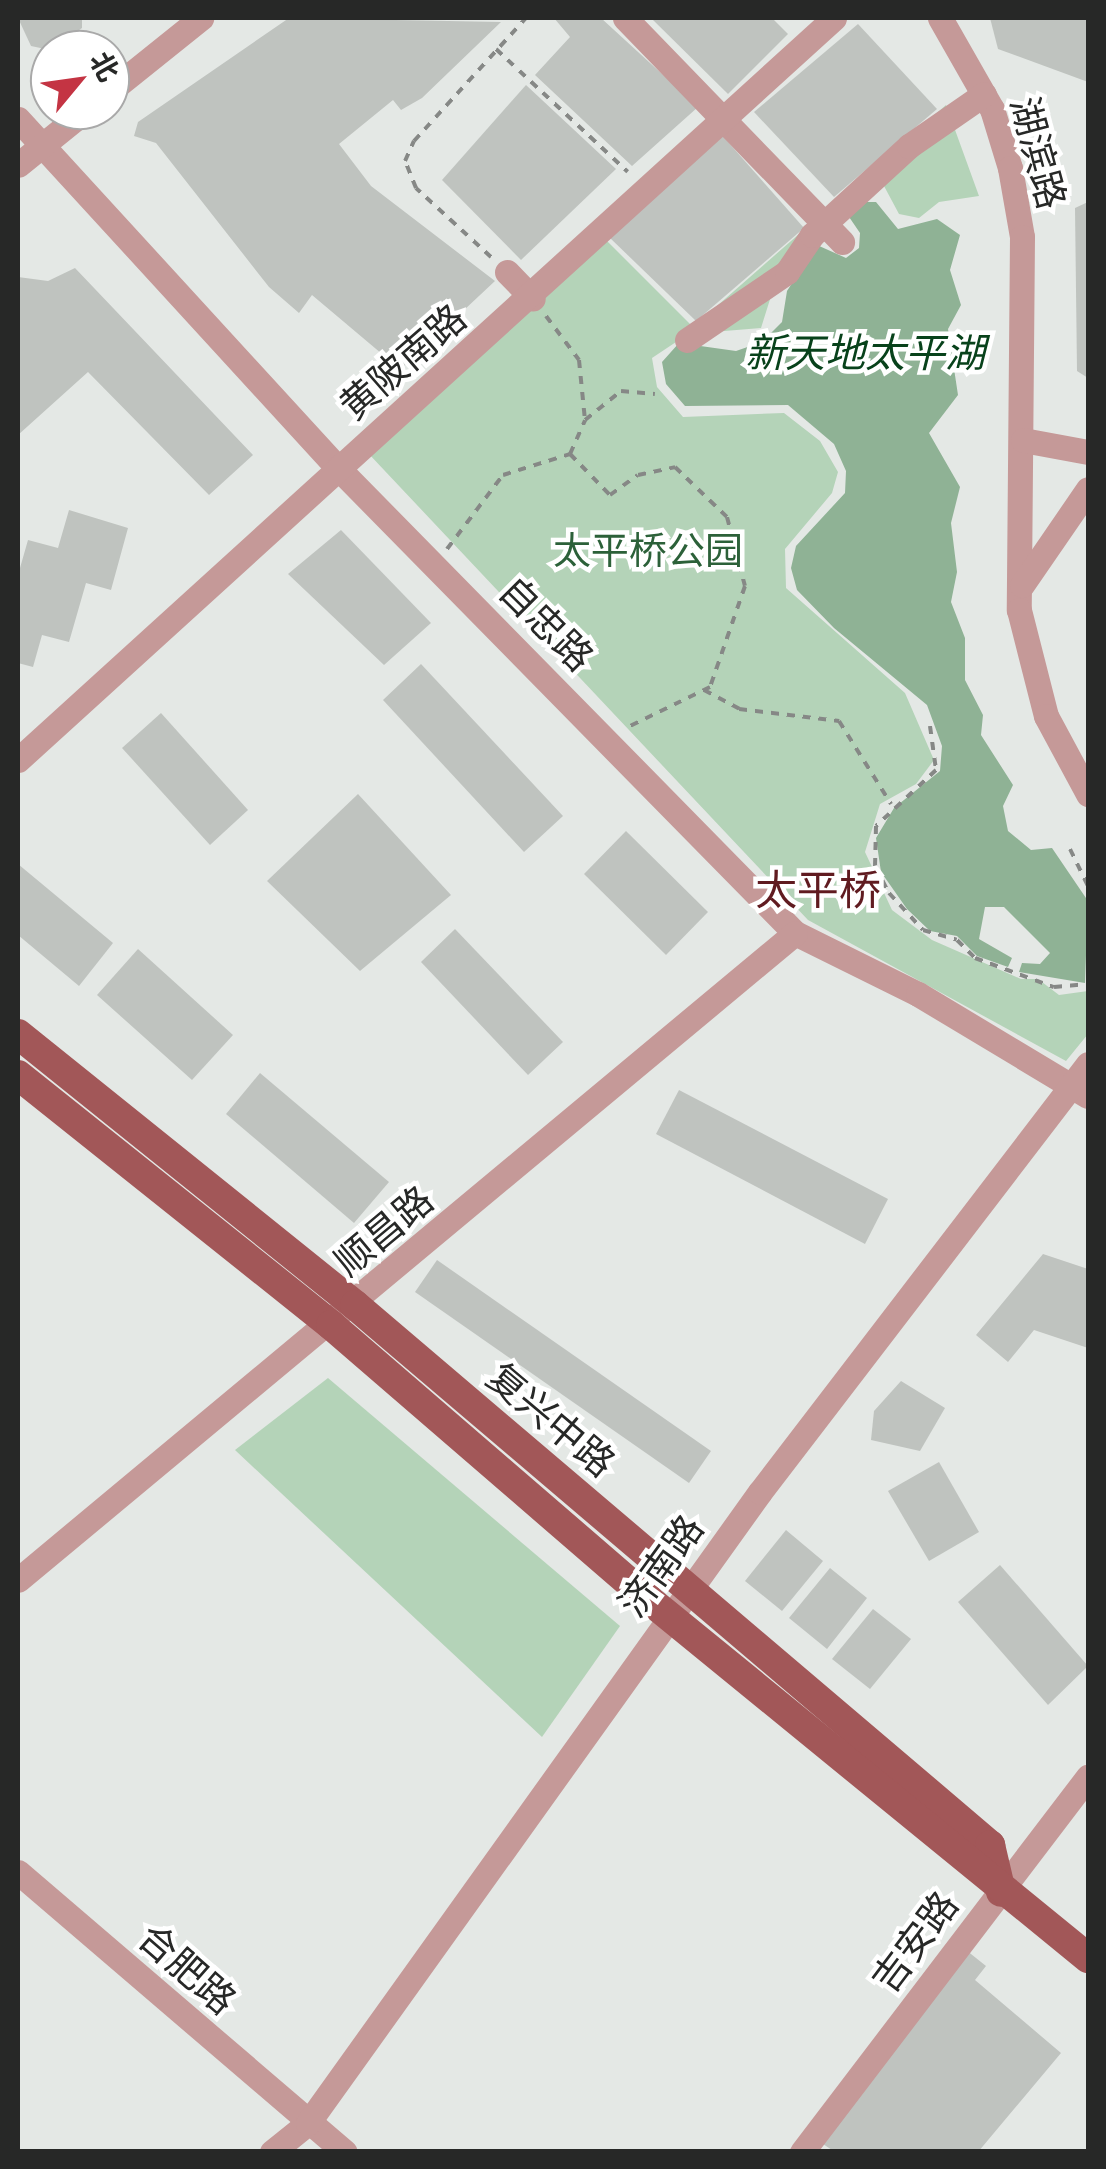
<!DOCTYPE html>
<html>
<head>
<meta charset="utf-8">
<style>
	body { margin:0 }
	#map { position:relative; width:1106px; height:2169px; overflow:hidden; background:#e4e8e5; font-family:"Titillium Web","Noto Sans SC",sans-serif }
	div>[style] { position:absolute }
	.green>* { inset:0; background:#b4d3b8 }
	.water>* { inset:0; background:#8fb295 }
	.building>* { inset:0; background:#bfc3bf }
	.path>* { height:4px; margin-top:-2px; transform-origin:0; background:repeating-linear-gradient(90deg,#868886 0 8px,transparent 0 16px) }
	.minor>* { height:25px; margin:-12.5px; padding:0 12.5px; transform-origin:12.5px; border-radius:12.5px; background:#c59998 }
	.major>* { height:30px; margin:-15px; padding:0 15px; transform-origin:15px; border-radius:15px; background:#a25758 }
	span { translate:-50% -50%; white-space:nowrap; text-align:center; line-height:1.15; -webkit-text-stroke:9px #fff; paint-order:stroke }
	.street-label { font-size:38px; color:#272827 }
	.park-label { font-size:38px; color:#2c6139 }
	.water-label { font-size:40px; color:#08421b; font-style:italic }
	.quarter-label { font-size:42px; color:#601b20 }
	.frame { position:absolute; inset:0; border:20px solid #272827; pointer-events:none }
	.north { position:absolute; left:30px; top:30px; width:100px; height:100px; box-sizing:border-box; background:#fff; border:2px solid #a9a9a9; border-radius:50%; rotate:61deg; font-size:28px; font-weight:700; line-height:40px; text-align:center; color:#272827 }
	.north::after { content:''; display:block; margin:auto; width:35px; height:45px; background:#c43443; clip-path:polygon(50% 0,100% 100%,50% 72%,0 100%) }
</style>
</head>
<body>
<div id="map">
	<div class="green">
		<div style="clip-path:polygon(946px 105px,979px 196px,939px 202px,919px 218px,899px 214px,884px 186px,855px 190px,772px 293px,761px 328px,688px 334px,652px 358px,657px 387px,683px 417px,784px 413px,820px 441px,838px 472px,832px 493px,785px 549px,786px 588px,905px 693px,934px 760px,916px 784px,880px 804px,865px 852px,892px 910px,932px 940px,1021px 979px,1038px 979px,1059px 995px,1088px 991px,1088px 1034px,1066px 1061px,808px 920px,368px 453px,604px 238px,693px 327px)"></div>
		<div style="clip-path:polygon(328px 1378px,620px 1626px,542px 1737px,235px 1450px)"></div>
	</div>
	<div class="water">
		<div style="clip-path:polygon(862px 202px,876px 202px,898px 229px,937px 219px,960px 235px,950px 270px,961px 305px,948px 329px,958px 395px,929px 433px,960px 487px,951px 523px,957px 572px,951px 602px,965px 638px,965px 680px,983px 715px,981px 735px,1013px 785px,1003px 806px,1008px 831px,1031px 850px,1052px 848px,1088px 901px,1085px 983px,1019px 972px,1022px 963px,1040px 964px,1050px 953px,1004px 907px,985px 907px,979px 939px,1012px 958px,1008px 967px,977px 956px,957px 936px,930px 931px,907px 909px,881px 872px,876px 838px,894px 808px,940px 771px,942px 746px,927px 705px,834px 628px,797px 590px,791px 568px,796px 546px,845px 493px,846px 471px,834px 444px,788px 405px,685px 406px,666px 384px,662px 362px,679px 343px,736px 351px,762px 342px,782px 322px,787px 291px,817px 245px,846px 258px,859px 248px,860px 233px,845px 211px)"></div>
	</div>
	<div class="building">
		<div style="clip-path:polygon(18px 18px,82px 18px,82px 28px,50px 50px,31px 46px)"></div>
		<div style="clip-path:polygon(289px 18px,501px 22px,422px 98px,401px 110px,393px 100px,339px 144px,371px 186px,495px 281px,384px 385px,376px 379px,382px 354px,312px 295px,299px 313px,269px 287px,156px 143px,134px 136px,138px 122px)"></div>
		<div style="clip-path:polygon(554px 18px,601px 18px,698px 107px,632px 166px,535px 75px,570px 37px)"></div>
		<div style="clip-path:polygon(651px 18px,772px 18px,788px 34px,728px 94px)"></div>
		<div style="clip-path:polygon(990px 18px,1088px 18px,1088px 82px,998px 49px)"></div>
		<div style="clip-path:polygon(858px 24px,937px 109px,834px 197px,754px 112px)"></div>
		<div style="clip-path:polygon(526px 85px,616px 169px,521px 260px,442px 180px)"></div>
		<div style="clip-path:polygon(721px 134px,804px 228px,696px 321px,609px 237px)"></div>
		<div style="clip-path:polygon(1088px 202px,1088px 378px,1077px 371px,1075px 208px)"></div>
		<div style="clip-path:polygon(75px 268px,253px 455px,209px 495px,88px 372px,18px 435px,18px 277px,48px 281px)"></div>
		<div style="clip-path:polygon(69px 510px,128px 528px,111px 590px,86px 583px,69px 642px,42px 635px,33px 667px,18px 663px,18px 575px,28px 540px,58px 548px)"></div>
		<div style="clip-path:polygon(341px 530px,431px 623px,384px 665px,288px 574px)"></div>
		<div style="clip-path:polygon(421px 664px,563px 816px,524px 852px,383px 700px)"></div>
		<div style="clip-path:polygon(161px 713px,248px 810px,210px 845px,122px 748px)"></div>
		<div style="clip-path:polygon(358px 794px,451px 895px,360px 971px,267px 881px)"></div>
		<div style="clip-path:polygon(626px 831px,708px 912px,666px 955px,584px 874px)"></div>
		<div style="clip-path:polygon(18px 864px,113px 943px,79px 986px,18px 935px)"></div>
		<div style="clip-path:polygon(455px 929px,563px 1042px,528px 1075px,421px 962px)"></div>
		<div style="clip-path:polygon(138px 949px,233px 1035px,192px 1080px,97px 995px)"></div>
		<div style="clip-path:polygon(260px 1073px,389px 1182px,354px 1223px,226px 1114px)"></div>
		<div style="clip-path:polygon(679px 1090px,888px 1199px,865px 1244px,656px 1134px)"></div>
		<div style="clip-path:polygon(1043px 1254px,1088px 1269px,1088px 1348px,1034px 1330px,1008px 1362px,976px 1335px)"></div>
		<div style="clip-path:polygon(437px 1260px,711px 1451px,689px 1483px,415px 1292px)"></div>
		<div style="clip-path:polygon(901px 1381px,945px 1408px,920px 1451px,871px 1440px,874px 1411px)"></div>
		<div style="clip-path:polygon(939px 1462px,979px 1532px,929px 1561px,888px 1491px)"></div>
		<div style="clip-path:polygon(786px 1530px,823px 1561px,782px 1611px,745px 1581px)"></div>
		<div style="clip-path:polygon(1000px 1565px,1088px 1666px,1048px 1705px,958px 1602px)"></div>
		<div style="clip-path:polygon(830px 1568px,867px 1598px,827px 1649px,789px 1618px)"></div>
		<div style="clip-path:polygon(873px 1609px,911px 1639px,870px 1689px,832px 1659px)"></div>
		<div style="clip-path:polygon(966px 1950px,986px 1966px,975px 1980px,1061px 2053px,978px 2152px,835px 2152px,823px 2144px)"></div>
	</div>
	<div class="path">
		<div style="left:496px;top:49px;width:180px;rotate:43deg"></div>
		<div style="left:491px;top:257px;width:102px;rotate:-137.4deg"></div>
		<div style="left:416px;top:188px;width:29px;rotate:-112deg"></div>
		<div style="left:405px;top:161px;width:22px;rotate:-66deg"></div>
		<div style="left:414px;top:141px;width:166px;rotate:-47.7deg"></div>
		<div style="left:546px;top:316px;width:55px;rotate:53.1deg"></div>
		<div style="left:579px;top:360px;width:60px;rotate:84.3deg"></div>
		<div style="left:570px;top:454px;width:57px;rotate:45.7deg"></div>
		<div style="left:610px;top:495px;width:34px;rotate:-36deg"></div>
		<div style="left:638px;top:475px;width:38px;rotate:-12deg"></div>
		<div style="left:675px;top:467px;width:72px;rotate:43.9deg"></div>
		<div style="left:727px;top:517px;width:71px;rotate:75.4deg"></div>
		<div style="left:745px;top:586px;width:107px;rotate:109.1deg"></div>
		<div style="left:710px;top:687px;width:93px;rotate:154deg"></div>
		<div style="left:447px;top:549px;width:93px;rotate:-52.9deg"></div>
		<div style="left:503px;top:475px;width:70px;rotate:-17.4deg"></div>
		<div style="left:570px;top:454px;width:37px;rotate:-66deg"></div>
		<div style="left:585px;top:420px;width:46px;rotate:-38.9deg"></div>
		<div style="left:621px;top:391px;width:34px;rotate:5deg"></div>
		<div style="left:704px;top:690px;width:40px;rotate:28deg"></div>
		<div style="left:739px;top:709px;width:101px;rotate:6.8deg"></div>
		<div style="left:839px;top:721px;width:98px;rotate:57.9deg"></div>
		<div style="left:930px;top:726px;width:44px;rotate:82.2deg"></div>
		<div style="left:936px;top:770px;width:82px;rotate:137deg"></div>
		<div style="left:876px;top:826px;width:40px;rotate:91.4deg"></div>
		<div style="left:875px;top:866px;width:30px;rotate:63deg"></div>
		<div style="left:889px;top:893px;width:50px;rotate:47.4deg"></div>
		<div style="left:923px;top:930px;width:35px;rotate:16deg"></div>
		<div style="left:957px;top:940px;width:25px;rotate:45deg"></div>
		<div style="left:975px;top:958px;width:84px;rotate:20.2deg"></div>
		<div style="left:1054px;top:987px;width:34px;rotate:-5deg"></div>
		<div style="left:1070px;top:849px;width:41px;rotate:64.1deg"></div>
	</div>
	<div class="minor">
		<div style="left:625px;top:18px;width:312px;rotate:45.9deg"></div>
		<div style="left:940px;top:18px;width:105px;rotate:60.3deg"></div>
		<div style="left:992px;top:109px;width:62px;rotate:73deg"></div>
		<div style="left:1010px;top:168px;width:70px;rotate:80.1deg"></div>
		<div style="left:1022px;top:237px;width:373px;rotate:90.5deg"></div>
		<div style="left:1019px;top:610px;width:109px;rotate:75.7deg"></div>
		<div style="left:1046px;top:716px;width:89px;rotate:61.7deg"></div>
		<div style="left:110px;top:91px;width:117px;rotate:-38.7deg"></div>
		<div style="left:18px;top:119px;width:473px;rotate:47.5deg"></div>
		<div style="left:338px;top:468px;width:652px;rotate:45.5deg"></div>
		<div style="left:795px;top:933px;width:137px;rotate:26.4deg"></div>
		<div style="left:918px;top:994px;width:198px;rotate:31deg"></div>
		<div style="left:18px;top:165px;width:87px;rotate:-39deg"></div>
		<div style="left:507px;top:272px;width:37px;rotate:46deg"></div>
		<div style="left:687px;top:340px;width:121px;rotate:-34.2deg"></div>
		<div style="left:787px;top:272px;width:45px;rotate:-56deg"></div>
		<div style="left:812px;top:235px;width:132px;rotate:-42.5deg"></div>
		<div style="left:909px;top:146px;width:91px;rotate:-34.7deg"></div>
		<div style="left:1023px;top:440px;width:66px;rotate:10.5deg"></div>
		<div style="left:1022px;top:585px;width:116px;rotate:-55.5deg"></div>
		<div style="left:18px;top:760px;width:1103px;rotate:-42.28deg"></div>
		<div style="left:18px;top:1580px;width:1011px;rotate:-39.78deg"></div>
		<div style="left:18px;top:1872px;width:430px;rotate:40.6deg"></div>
		<div style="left:272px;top:2152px;width:46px;rotate:-38.9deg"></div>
		<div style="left:308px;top:2123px;width:776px;rotate:-54.39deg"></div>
		<div style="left:760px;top:1492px;width:539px;rotate:-52.54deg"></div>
		<div style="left:802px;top:2152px;width:472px;rotate:-52.7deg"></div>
	</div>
	<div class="major">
		<div style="left:18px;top:1034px;width:432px;rotate:38.8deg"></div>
		<div style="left:355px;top:1305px;width:834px;rotate:40.38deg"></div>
		<div style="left:990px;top:1845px;width:48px;rotate:76.8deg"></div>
		<div style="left:18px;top:1075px;width:401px;rotate:38.6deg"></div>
		<div style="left:331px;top:1325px;width:419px;rotate:40.8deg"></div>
		<div style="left:648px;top:1599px;width:568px;rotate:39.21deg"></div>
	</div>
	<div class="street-label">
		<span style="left:1038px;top:153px;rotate:75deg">湖滨路</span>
		<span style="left:403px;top:362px;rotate:-41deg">黄陂南路</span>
		<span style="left:546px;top:624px;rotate:45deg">自忠路</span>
		<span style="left:384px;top:1231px;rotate:-40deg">顺昌路</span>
		<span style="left:551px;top:1420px;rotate:40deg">复兴中路</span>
		<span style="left:661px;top:1566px;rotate:-54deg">济南路</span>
		<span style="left:915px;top:1942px;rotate:-53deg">吉安路</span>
		<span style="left:187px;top:1969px;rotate:41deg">合肥路</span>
	</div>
	<div class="park-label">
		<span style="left:648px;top:551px">太平桥公园</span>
	</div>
	<div class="water-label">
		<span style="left:865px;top:353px">新天地太平湖</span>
	</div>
	<div class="quarter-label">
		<span style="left:818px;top:889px">太平桥</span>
	</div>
	<div class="frame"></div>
	<div class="north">北</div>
</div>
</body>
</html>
